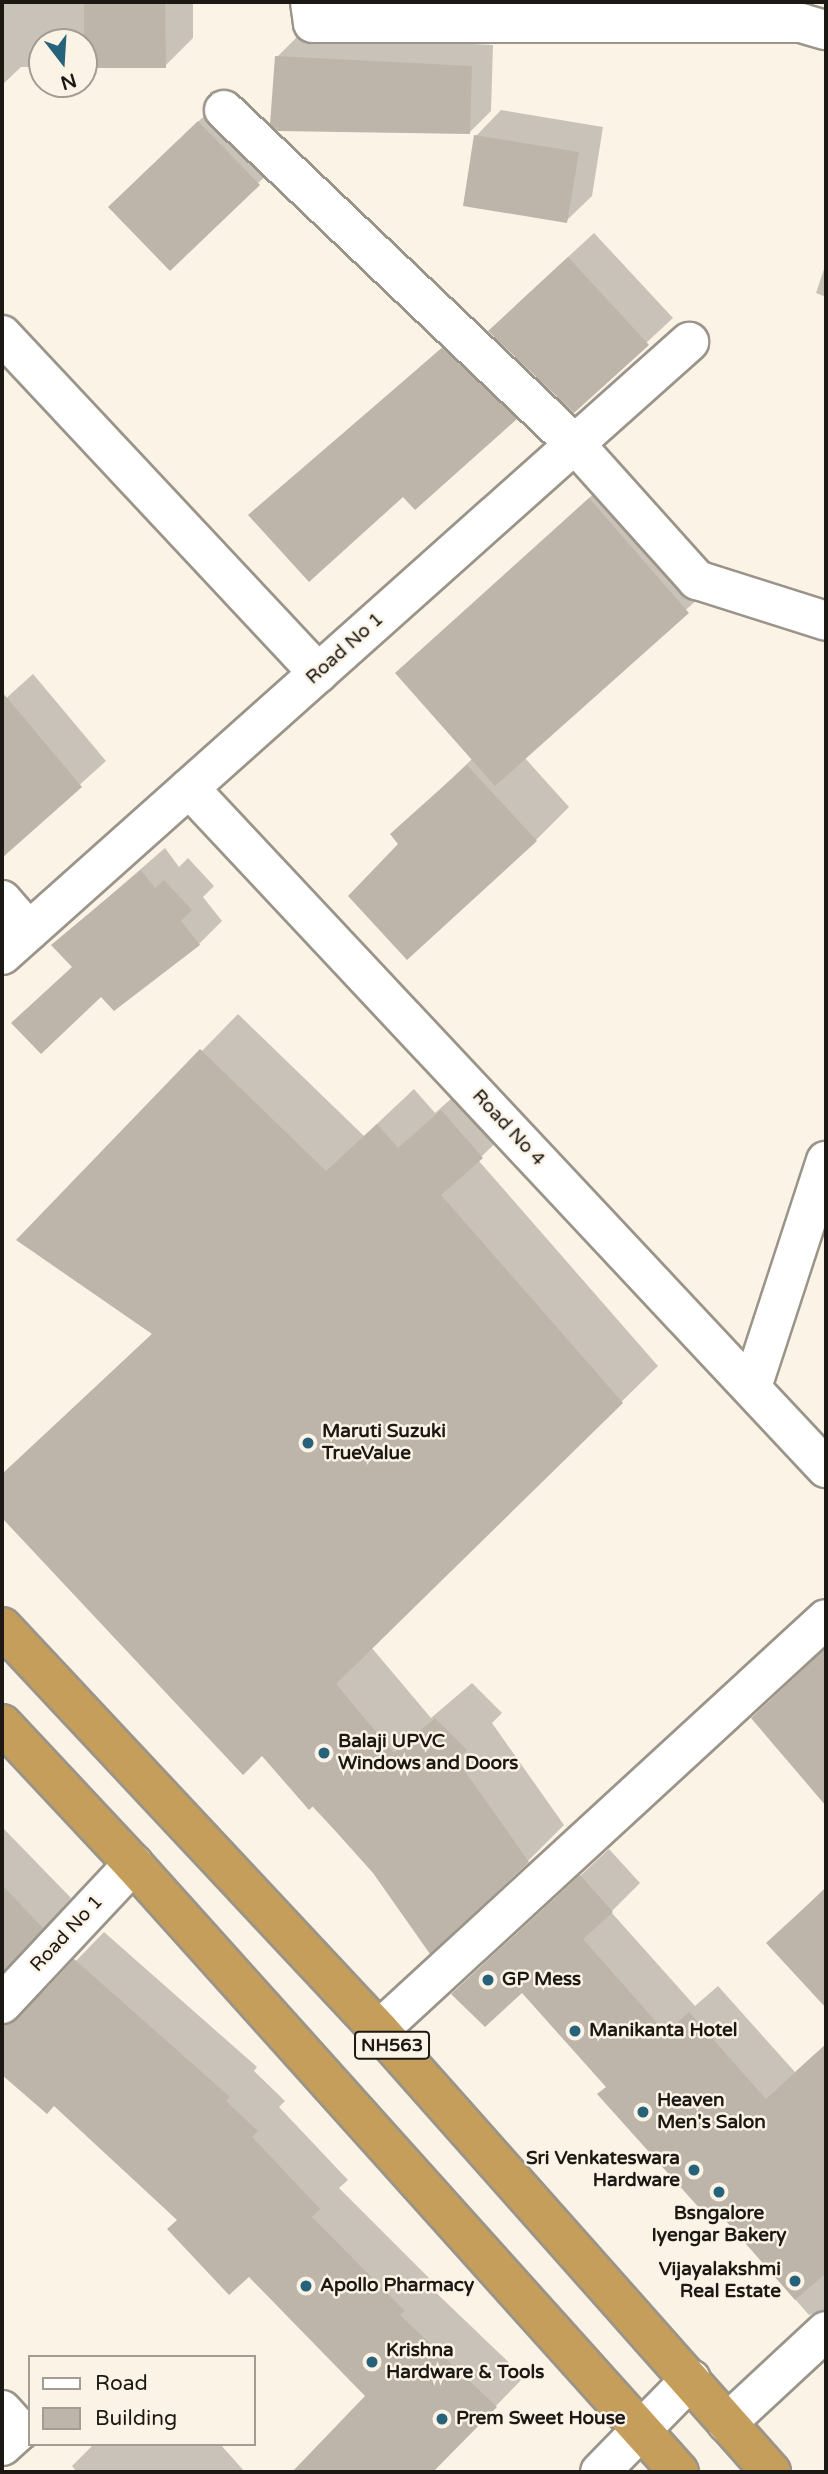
<!DOCTYPE html>
<html>
<head>
<meta charset="utf-8">
<style>
	body { margin:0 }
	#map { position:relative; width:828px; height:2474px; overflow:hidden; background:#fcf3e7; font-family:"Varela Round",sans-serif }
	div>[style] { position:absolute }
	.shadow>* { inset:0; background:#0003 }
	.building>* { inset:0; background:#bdb5aa }
	.roads { filter:drop-shadow(2px 0 #9b9489) drop-shadow(-2px 0 #9b9489) drop-shadow(0 2px #9b9489) drop-shadow(0 -2px #9b9489) }
	.minor>* { height:38px; margin:-19px; padding:0 19px; transform-origin:19px; border-radius:19px; background:#fff }
	.tertiary>* { height:38px; margin:-19px; padding:0 19px; transform-origin:19px; border-radius:19px; background:#fff }
	.trunk>* { height:38px; margin:-19px; padding:0 19px; transform-origin:19px; border-radius:19px; background:#c49e5a }
	.dots>* { width:19px; height:19px; translate:-50% -50%; box-sizing:border-box; border:4px solid #fcf3e7; border-radius:50% }
	span { translate:-50% -50%; white-space:nowrap; text-align:center; line-height:1.15; -webkit-text-stroke:5px #fcf3e7; paint-order:stroke }
	.shield-label span { padding:2px 5px; background:#fcf3e7; border:2px solid; border-radius:5px; -webkit-text-stroke-width:0 }
	.shield-label { font-size:18px; color:#1c1915; font-weight:700 }
	.street-label { font-size:19px; color:#1c1915 }
	.poi-label { font-size:19px; color:#1c1915; font-weight:700 }
	.left { translate:0 -50%; text-align:left }
	.right { translate:-100% -50%; text-align:right }
	.frame { position:absolute; inset:0; border:4px solid #1c1915; pointer-events:none }
	.legend { position:absolute; left:28px; top:2355px; width:228px; height:91px; box-sizing:border-box; background:#fcf3e7; border:2px solid #a29c93; margin:0; padding:9px 12px; list-style:none; font-size:21px; color:#1c1915 }
	.legend li { display:flex; align-items:center; gap:14px; height:35px }
	.legend b { width:35px; border:2px solid #a29c93 }
	.north { position:absolute; left:28px; top:28px; width:70px; height:70px; box-sizing:border-box; background:#fcf3e7; border:2px solid #a29c93; border-radius:50%; rotate:163deg; font-size:19px; font-weight:700; line-height:28px; text-align:center; color:#1c1915 }
	.north::after { content:''; display:block; margin:auto; width:24px; height:32px; background:#26627a; clip-path:polygon(50% 0,100% 100%,50% 72%,0 100%) }
</style>
</head>
<body>
<div id="map">
	<div class="shadow">
		<div style="clip-path:polygon(2px 2px,193px 2px,193px 38px,165px 66px,84px 67px,84px 42px,42px 42px,42px 67px,21px 67px,2px 85px)"></div>
		<div style="clip-path:polygon(299px 35px,493px 45px,491px 111px,469px 133px,279px 130px,277px 57px)"></div>
		<div style="clip-path:polygon(224px 97px,284px 158px,170px 269px,135px 182px)"></div>
		<div style="clip-path:polygon(501px 110px,603px 127px,592px 196px,566px 221px,476px 136px)"></div>
		<div style="clip-path:polygon(594px 233px,673px 318px,574px 410px,515px 306px)"></div>
		<div style="clip-path:polygon(826px 263px,826px 297px,816px 293px)"></div>
		<div style="clip-path:polygon(469px 324px,540px 392px,415px 508px,403px 494px,250px 515px)"></div>
		<div style="clip-path:polygon(624px 466px,721px 578px,524px 757px,569px 807px,536px 840px,401px 844px,393px 835px,473px 758px,398px 673px)"></div>
		<div style="clip-path:polygon(33px 674px,106px 761px,2px 855px,2px 702px)"></div>
		<div style="clip-path:polygon(165px 848px,179px 867px,188px 858px,214px 886px,203px 897px,222px 921px,199px 944px,73px 966px,53px 945px)"></div>
		<div style="clip-path:polygon(238px 1014px,364px 1136px,414px 1089px,435px 1113px,478px 1075px,518px 1121px,478px 1160px,658px 1366px,371px 1647px,431px 1718px,472px 1683px,502px 1713px,492px 1723px,564px 1825px,528px 1861px,375px 1872px,262px 1754px,243px 1772px,2px 1515px,2px 1475px,153px 1333px,18px 1240px)"></div>
		<div style="clip-path:polygon(826px 1648px,826px 1803px,753px 1718px)"></div>
		<div style="clip-path:polygon(2px 1827px,71px 1898px,9px 1970px,27px 1997px,46px 1992px,104px 1932px,257px 2067px,254px 2071px,285px 2101px,279px 2107px,348px 2180px,339px 2188px,432px 2281px,428px 2285px,524px 2377px,432px 2472px,312px 2472px,303px 2463px,368px 2396px,249px 2274px,179px 2219px,55px 2104px,47px 2111px,2px 2072px)"></div>
		<div style="clip-path:polygon(609px 1849px,640px 1883px,611px 1912px,695px 2006px,718px 1986px,795px 2072px,826px 2044px,826px 2309px,809px 2315px,523px 1991px,453px 1994px)"></div>
		<div style="clip-path:polygon(826px 1887px,826px 2006px,768px 1943px)"></div>
		<div style="clip-path:polygon(94px 2444px,220px 2444px,245px 2472px,77px 2472px,72px 2466px)"></div>
	</div>
	<div class="building">
		<div style="clip-path:polygon(84px 2px,165px 2px,166px 68px,84px 68px)"></div>
		<div style="clip-path:polygon(275px 56px,472px 66px,470px 134px,278px 131px,270px 124px)"></div>
		<div style="clip-path:polygon(198px 121px,260px 185px,170px 271px,108px 207px)"></div>
		<div style="clip-path:polygon(474px 135px,579px 152px,567px 223px,463px 206px)"></div>
		<div style="clip-path:polygon(568px 257px,649px 345px,574px 413px,488px 331px)"></div>
		<div style="clip-path:polygon(442px 348px,517px 419px,415px 510px,403px 497px,309px 582px,248px 515px)"></div>
		<div style="clip-path:polygon(589px 498px,689px 613px,495px 786px,395px 673px)"></div>
		<div style="clip-path:polygon(2px 692px,82px 787px,2px 858px)"></div>
		<div style="clip-path:polygon(467px 765px,537px 841px,407px 960px,348px 896px,398px 844px,390px 834px)"></div>
		<div style="clip-path:polygon(141px 870px,155px 888px,164px 880px,192px 910px,181px 921px,200px 945px,114px 1011px,101px 997px,41px 1054px,11px 1023px,72px 967px,51px 945px)"></div>
		<div style="clip-path:polygon(200px 1049px,326px 1171px,377px 1124px,398px 1148px,441px 1110px,483px 1158px,441px 1195px,623px 1403px,336px 1684px,394px 1753px,435px 1718px,467px 1750px,457px 1760px,529px 1862px,430px 1954px,373px 1873px,313px 1806px,309px 1810px,262px 1756px,243px 1775px,2px 1518px,2px 1474px,152px 1334px,16px 1240px)"></div>
		<div style="clip-path:polygon(826px 1648px,826px 1806px,751px 1718px)"></div>
		<div style="clip-path:polygon(580px 1875px,613px 1912px,583px 1939px,666px 2033px,689px 2012px,766px 2099px,826px 2044px,826px 2273px,795px 2300px,719px 2213px,710px 2220px,597px 2094px,606px 2087px,522px 1993px,485px 2027px,451px 1994px)"></div>
		<div style="clip-path:polygon(2px 1885px,43px 1928px,2px 1972px)"></div>
		<div style="clip-path:polygon(826px 1888px,826px 2008px,766px 1943px)"></div>
		<div style="clip-path:polygon(74px 1959px,230px 2097px,226px 2101px,258px 2131px,252px 2137px,320px 2209px,312px 2217px,405px 2311px,400px 2315px,497px 2407px,433px 2472px,292px 2472px,365px 2396px,249px 2277px,229px 2295px,167px 2229px,177px 2220px,54px 2106px,47px 2114px,2px 2075px,2px 2025px,18px 2019px)"></div>
	</div>
	<div class="roads">
		<div class="minor">
			<div style="left:310px;top:2px;width:21px;rotate:82deg"></div>
			<div style="left:313px;top:23px;width:488px"></div>
			<div style="left:801px;top:23px;width:26px;rotate:16deg"></div>
			<div style="left:224px;top:110px;width:485px;rotate:43.6deg"></div>
			<div style="left:575px;top:444px;width:183px;rotate:48.1deg"></div>
			<div style="left:697px;top:580px;width:135px;rotate:17.6deg"></div>
			<div style="left:2px;top:335px;width:463px;rotate:46.9deg"></div>
			<div style="left:189px;top:788px;width:932px;rotate:46.87deg"></div>
			<div style="left:2px;top:900px;width:41px;rotate:48.9deg"></div>
			<div style="left:2px;top:955px;width:921px;rotate:-41.74deg"></div>
			<div style="left:752px;top:1387px;width:238px;rotate:-71.9deg"></div>
			<div style="left:2px;top:2004px;width:192px;rotate:-46.9deg"></div>
			<div style="left:379px;top:2030px;width:607px;rotate:-42.6deg"></div>
			<div style="left:2px;top:2410px;width:27px;rotate:48deg"></div>
			<div style="left:20px;top:2430px;width:24px;rotate:138deg"></div>
			<div style="left:727px;top:2423px;width:135px;rotate:-42.9deg"></div>
		</div>
		<div class="tertiary">
			<div style="left:600px;top:2472px;width:130px;rotate:-45.6deg"></div>
		</div>
		<div class="trunk">
			<div style="left:2px;top:1627px;width:552px;rotate:46.91deg"></div>
			<div style="left:379px;top:2030px;width:591px;rotate:48.43deg"></div>
			<div style="left:2px;top:1724px;width:192px;rotate:46.9deg"></div>
			<div style="left:133px;top:1864px;width:817px;rotate:48.08deg"></div>
		</div>
	</div>
	<div class="dots">
		<div style="left:308px;top:1443px;background:#26627a"></div>
		<div style="left:324px;top:1753px;background:#26627a"></div>
		<div style="left:488px;top:1980px;background:#26627a"></div>
		<div style="left:575px;top:2031px;background:#26627a"></div>
		<div style="left:643px;top:2112px;background:#26627a"></div>
		<div style="left:694px;top:2170px;background:#26627a"></div>
		<div style="left:719px;top:2192px;background:#26627a"></div>
		<div style="left:795px;top:2281px;background:#26627a"></div>
		<div style="left:306px;top:2286px;background:#26627a"></div>
		<div style="left:372px;top:2362px;background:#26627a"></div>
		<div style="left:442px;top:2419px;background:#26627a"></div>
	</div>
	<div class="shield-label">
		<span style="left:392px;top:2045px">NH563</span>
	</div>
	<div class="street-label">
		<span style="left:345px;top:649px;rotate:-42deg">Road No 1</span>
		<span style="left:508px;top:1128px;rotate:47deg">Road No 4</span>
		<span style="left:67px;top:1934px;rotate:-47deg">Road No 1</span>
	</div>
	<div class="poi-label">
		<span class="left" style="left:322px;top:1443px">Maruti Suzuki<br>TrueValue</span>
		<span class="left" style="left:338px;top:1753px">Balaji UPVC<br>Windows and Doors</span>
		<span class="left" style="left:502px;top:1980px">GP Mess</span>
		<span class="left" style="left:589px;top:2031px">Manikanta Hotel</span>
		<span class="left" style="left:657px;top:2112px">Heaven<br>Men's Salon</span>
		<span class="right" style="left:680px;top:2170px">Sri Venkateswara<br>Hardware</span>
		<span style="left:719px;top:2225px">Bsngalore<br>Iyengar Bakery</span>
		<span class="right" style="left:781px;top:2281px">Vijayalakshmi<br>Real Estate</span>
		<span class="left" style="left:320px;top:2286px">Apollo Pharmacy</span>
		<span class="left" style="left:386px;top:2362px">Krishna<br>Hardware &amp; Tools</span>
		<span class="left" style="left:456px;top:2419px">Prem Sweet House</span>
	</div>
	<div class="frame"></div>
	<ul class="legend">
	<li><b style="height:9px;background:#fff"></b>Road</li>
	<li><b style="height:19px;background:#bdb5aa"></b>Building</li>
	</ul>
	<div class="north">N</div>
</div>
</body>
</html>
